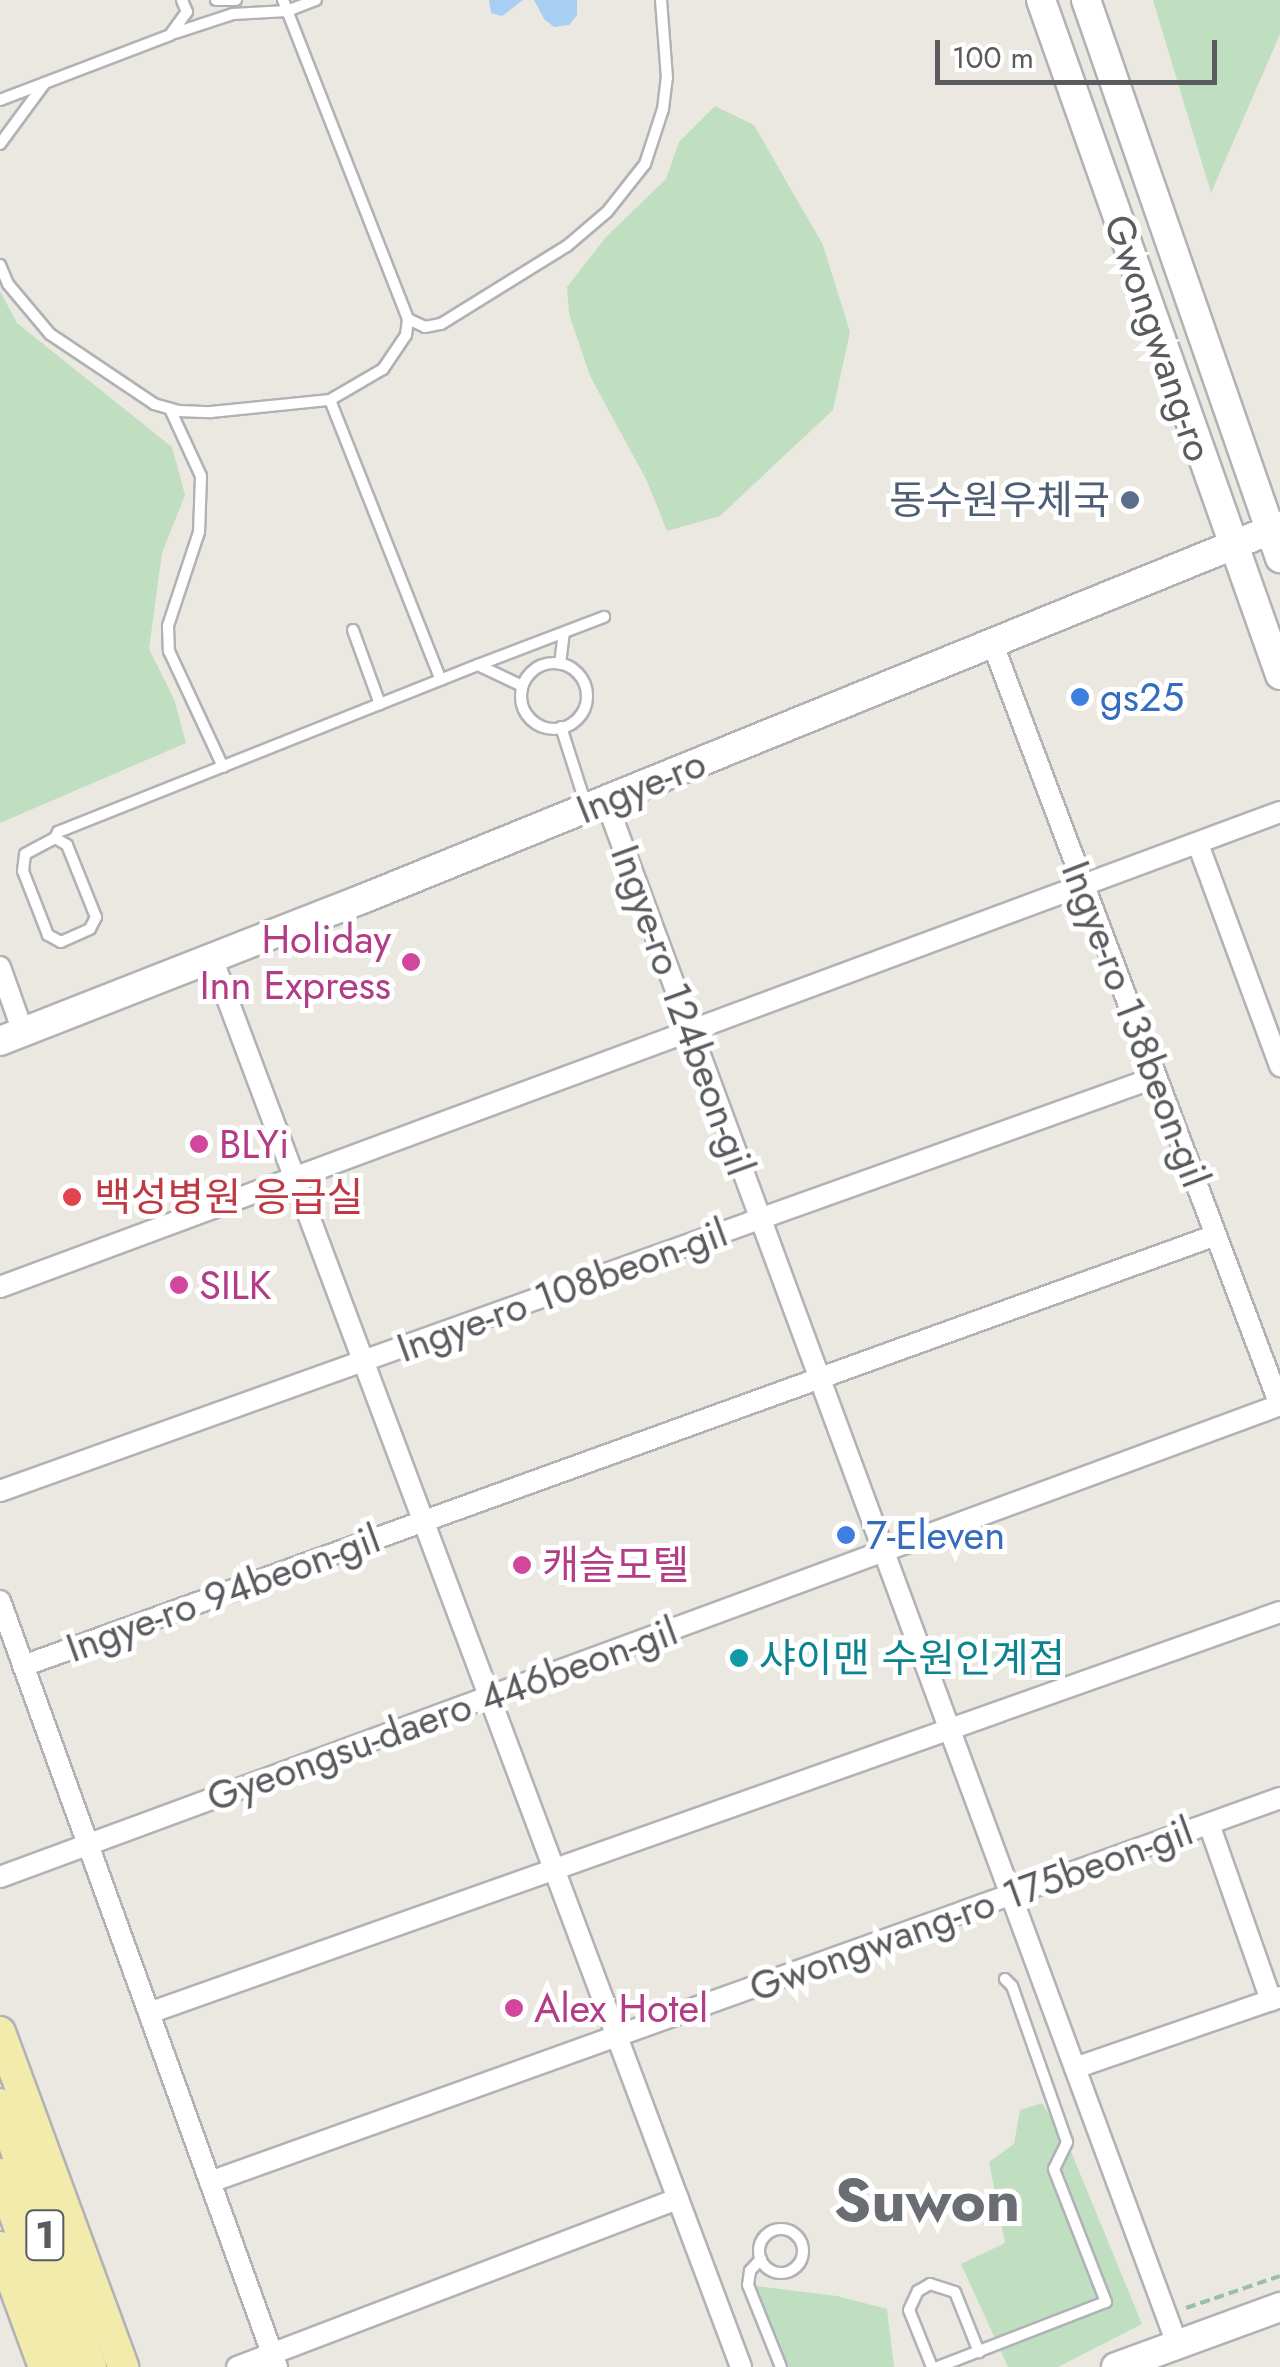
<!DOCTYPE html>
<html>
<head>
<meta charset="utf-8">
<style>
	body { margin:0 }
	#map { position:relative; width:1280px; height:2367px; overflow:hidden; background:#eae8e0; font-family:Jost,"Noto Sans KR",sans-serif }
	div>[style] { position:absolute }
	.green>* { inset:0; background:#c0dfc1 }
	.water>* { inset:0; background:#a8cff3 }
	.path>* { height:4px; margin-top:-2px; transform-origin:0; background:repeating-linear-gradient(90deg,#9abfa6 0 10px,transparent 0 15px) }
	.roads { filter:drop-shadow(2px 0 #b1b2b6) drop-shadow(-2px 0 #b1b2b6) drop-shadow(0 2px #b1b2b6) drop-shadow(0 -2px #b1b2b6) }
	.lane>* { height:10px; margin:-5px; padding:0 5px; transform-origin:5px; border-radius:5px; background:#fff }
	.lane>.ring { margin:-5px; padding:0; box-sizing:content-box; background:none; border:10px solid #fff; border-radius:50% }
	.street>* { height:20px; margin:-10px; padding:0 10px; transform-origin:10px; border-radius:10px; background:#fff }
	.secondary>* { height:28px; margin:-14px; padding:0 14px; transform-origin:14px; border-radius:14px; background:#fff }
	.primary>* { height:30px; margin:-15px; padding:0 15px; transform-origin:15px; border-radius:15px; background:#f3ebac }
	.dots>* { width:28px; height:28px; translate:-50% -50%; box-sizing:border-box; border:5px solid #fff; border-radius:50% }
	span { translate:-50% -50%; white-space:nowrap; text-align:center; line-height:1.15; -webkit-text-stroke:10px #fff; paint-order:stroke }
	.shield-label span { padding:2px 8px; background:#fff; border:2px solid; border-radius:8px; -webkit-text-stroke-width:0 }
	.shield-label { font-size:38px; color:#595b5f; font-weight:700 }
	.street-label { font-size:40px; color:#595b5f }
	.service-label { font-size:40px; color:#4e5e75 }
	.right { translate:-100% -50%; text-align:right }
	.shop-label { font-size:40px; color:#366cbe }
	.left { translate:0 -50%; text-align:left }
	.hotel-label { font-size:40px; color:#b23c85 }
	.health-label { font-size:40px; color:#be3a42 }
	.culture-label { font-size:40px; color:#0d838f }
	.town-label { font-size:60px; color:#6a6d71; font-weight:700 }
	.scale { position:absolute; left:935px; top:40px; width:282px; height:45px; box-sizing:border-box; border:5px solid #595b5f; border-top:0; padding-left:12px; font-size:30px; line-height:35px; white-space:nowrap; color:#595b5f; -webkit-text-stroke:8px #fff; paint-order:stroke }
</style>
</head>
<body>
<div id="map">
	<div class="green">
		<div style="clip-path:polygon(1153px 0,1280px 0,1280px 34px,1211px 193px)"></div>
		<div style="clip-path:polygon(715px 106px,754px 125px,823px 245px,850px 332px,833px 410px,720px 516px,667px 531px,647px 481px,590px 376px,569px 314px,567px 287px,606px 237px,666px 179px,679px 142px)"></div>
		<div style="clip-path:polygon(0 291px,17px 323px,172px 447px,185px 495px,162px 553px,149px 649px,174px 699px,186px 743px,0 823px)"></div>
		<div style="clip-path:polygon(1042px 2103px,1067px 2142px,1142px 2324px,1058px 2367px,1008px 2367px,961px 2264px,1005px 2243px,989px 2162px,1014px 2144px,1020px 2110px)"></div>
		<div style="clip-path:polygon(748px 2285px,837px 2296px,887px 2309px,894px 2367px,781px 2367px)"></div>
	</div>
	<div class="water">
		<div style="clip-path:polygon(489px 0,523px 0,502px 16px,491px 13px)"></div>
		<div style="clip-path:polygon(534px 0,577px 0,577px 15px,569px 25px,554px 27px,544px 19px)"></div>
	</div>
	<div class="path">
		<div style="left:1186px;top:2308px;width:99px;rotate:-18.8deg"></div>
	</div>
	<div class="roads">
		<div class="lane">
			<div style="left:216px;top:0;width:20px"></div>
			<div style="left:283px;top:0;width:343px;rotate:68.6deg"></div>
			<div style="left:408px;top:319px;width:16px;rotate:97deg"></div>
			<div style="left:406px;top:335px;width:41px;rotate:124.1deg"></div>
			<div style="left:383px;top:369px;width:61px;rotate:149.7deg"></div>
			<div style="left:330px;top:400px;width:301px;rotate:68.4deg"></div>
			<div style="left:175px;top:33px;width:61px;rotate:-18.1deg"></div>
			<div style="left:233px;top:14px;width:54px;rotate:-3.2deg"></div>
			<div style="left:287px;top:11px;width:31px;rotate:-21deg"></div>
			<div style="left:0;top:100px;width:182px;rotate:-20.9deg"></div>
			<div style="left:170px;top:35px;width:29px;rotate:-54deg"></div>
			<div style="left:187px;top:12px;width:13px;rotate:-113deg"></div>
			<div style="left:0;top:144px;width:76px;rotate:-53.6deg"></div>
			<div style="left:0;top:265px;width:21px;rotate:67deg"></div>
			<div style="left:8px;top:284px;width:65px;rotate:50deg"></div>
			<div style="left:50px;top:334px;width:125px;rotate:33.9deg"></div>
			<div style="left:154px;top:404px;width:25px;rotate:16deg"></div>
			<div style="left:178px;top:411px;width:33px;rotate:2deg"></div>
			<div style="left:211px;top:412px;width:120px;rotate:-5.8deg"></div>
			<div style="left:408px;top:319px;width:19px;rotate:25deg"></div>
			<div style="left:425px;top:327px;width:16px;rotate:-11deg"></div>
			<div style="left:441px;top:324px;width:148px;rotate:-31.8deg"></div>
			<div style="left:567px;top:246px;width:52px;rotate:-40.4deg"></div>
			<div style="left:607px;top:212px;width:61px;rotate:-51.6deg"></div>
			<div style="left:645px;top:164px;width:58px;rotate:-71.9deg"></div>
			<div style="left:663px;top:109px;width:31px;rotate:-83deg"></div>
			<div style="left:667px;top:78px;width:78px;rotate:-94.4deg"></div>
			<div style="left:170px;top:409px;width:74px;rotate:65.2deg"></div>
			<div style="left:201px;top:476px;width:56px;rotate:92deg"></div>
			<div style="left:199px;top:532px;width:99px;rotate:108.3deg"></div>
			<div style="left:168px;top:626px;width:25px;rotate:88deg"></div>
			<div style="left:169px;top:651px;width:128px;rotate:65deg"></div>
			<div style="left:353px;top:630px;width:79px;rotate:70deg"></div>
			<div class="ring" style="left:521px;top:663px;width:56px;height:56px"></div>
			<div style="left:560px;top:664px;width:31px;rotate:-83deg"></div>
			<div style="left:478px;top:665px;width:135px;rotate:-20.9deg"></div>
			<div style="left:561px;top:727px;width:85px;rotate:72.2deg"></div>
			<div style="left:55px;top:838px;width:14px;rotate:30deg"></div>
			<div style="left:67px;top:845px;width:78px;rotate:68.1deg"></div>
			<div style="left:96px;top:917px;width:13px;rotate:117deg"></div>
			<div style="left:90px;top:929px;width:32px;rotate:156deg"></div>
			<div style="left:61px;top:942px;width:15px;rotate:-152deg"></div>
			<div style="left:48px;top:935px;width:69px;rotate:-111.3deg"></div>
			<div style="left:23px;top:871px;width:17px;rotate:-83deg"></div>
			<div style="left:25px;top:854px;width:34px;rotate:-28deg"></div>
			<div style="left:55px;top:838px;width:7px;rotate:-63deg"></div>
			<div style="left:58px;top:832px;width:452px;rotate:-21.7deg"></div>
			<div style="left:478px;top:665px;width:49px;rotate:25.5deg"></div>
			<div class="ring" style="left:759px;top:2229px;width:34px;height:34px"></div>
			<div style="left:761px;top:2259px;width:16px;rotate:133deg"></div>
			<div style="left:750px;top:2271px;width:14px;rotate:98deg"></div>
			<div style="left:748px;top:2285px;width:88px;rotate:68.1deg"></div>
			<div style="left:932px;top:2367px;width:61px;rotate:-112deg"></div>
			<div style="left:909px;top:2310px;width:21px;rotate:-65deg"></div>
			<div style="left:918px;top:2291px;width:14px;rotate:-30deg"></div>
			<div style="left:930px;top:2284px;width:26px;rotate:18deg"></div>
			<div style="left:955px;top:2292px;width:65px;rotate:68.2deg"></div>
			<div style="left:938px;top:2367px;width:180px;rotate:-21.2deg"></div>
			<div style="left:1106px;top:2302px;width:143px;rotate:-111.4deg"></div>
			<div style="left:1054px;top:2169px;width:30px;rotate:-64deg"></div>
			<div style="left:1067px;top:2142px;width:165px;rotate:-109.4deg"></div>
			<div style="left:1012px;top:1986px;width:10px;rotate:-135deg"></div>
		</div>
		<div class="street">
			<div style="left:992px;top:642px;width:816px;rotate:69.32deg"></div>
			<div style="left:606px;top:801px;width:1645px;rotate:69.69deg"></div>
			<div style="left:1198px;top:844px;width:237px;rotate:69.7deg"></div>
			<div style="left:212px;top:958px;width:1505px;rotate:69.42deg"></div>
			<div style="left:0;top:967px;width:69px;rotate:70.5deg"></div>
			<div style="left:0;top:1287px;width:1365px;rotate:-20.36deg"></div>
			<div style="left:0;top:1491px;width:1228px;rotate:-19.7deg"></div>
			<div style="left:0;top:1601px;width:815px;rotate:70.12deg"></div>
			<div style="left:23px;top:1666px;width:1268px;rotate:-19.86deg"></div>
			<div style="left:1209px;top:1824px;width:187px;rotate:70.6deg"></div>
			<div style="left:0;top:1877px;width:1364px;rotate:-20.24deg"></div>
			<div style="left:149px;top:2013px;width:1200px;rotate:-19.52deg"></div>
			<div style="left:1075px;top:2068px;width:217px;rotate:-19.1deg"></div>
			<div style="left:210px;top:2182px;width:1137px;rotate:-19.74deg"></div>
			<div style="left:237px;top:2367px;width:472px;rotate:-20.9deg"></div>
		</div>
		<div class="secondary">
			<div style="left:1041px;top:0;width:716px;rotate:70.5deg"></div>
			<div style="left:1086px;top:0;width:591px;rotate:70.83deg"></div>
			<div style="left:0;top:1041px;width:387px;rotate:-21.4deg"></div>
			<div style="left:360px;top:900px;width:993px;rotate:-22.12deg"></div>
			<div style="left:1116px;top:2367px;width:175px;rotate:-20.1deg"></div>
		</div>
		<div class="primary">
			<div style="left:0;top:2032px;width:357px;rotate:69.8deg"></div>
			<div style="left:0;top:2104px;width:278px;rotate:70.9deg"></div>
			<div style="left:0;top:2174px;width:198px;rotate:70.2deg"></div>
			<div style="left:0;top:2247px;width:128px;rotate:69.9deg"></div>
		</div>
	</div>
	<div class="dots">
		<div style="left:1130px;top:500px;background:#5c6f8a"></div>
		<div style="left:1080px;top:697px;background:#3f7fe0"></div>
		<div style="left:411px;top:962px;background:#d1479c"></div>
		<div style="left:199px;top:1144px;background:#d1479c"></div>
		<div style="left:72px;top:1197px;background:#e0444e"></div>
		<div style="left:179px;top:1285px;background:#d1479c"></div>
		<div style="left:846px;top:1535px;background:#3f7fe0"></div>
		<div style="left:522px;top:1565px;background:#d1479c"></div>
		<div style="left:739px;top:1658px;background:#0f9aa8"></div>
		<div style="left:514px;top:2008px;background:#d1479c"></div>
	</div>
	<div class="shield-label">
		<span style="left:45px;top:2235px">1</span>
	</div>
	<div class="street-label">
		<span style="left:1159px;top:338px;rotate:71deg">Gwongwang-ro</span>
		<span style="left:641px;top:786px;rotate:-22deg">Ingye-ro</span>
		<span style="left:683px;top:1010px;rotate:70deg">Ingye-ro 124beon-gil</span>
		<span style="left:1136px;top:1024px;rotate:69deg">Ingye-ro 138beon-gil</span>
		<span style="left:562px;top:1290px;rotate:-20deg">Ingye-ro 108beon-gil</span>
		<span style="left:223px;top:1593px;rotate:-20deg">Ingye-ro 94beon-gil</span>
		<span style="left:442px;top:1714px;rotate:-20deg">Gyeongsu-daero 446beon-gil</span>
		<span style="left:971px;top:1909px;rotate:-20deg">Gwongwang-ro 175beon-gil</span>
	</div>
	<div class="service-label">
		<span class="right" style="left:1110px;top:500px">동수원우체국</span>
	</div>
	<div class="shop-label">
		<span class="left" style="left:1100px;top:697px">gs25</span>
		<span class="left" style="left:866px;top:1535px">7-Eleven</span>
	</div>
	<div class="hotel-label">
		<span class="right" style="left:391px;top:962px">Holiday<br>Inn Express</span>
		<span class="left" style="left:219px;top:1144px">BLYi</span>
		<span class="left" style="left:199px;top:1285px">SILK</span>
		<span class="left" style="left:542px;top:1565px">캐슬모텔</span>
		<span class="left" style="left:534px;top:2008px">Alex Hotel</span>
	</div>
	<div class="health-label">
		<span class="left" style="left:94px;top:1197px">백성병원 응급실</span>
	</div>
	<div class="culture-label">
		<span class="left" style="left:759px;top:1658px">샤이맨 수원인계점</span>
	</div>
	<div class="town-label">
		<span style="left:927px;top:2200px">Suwon</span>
	</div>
	<div class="scale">100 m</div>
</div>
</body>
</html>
